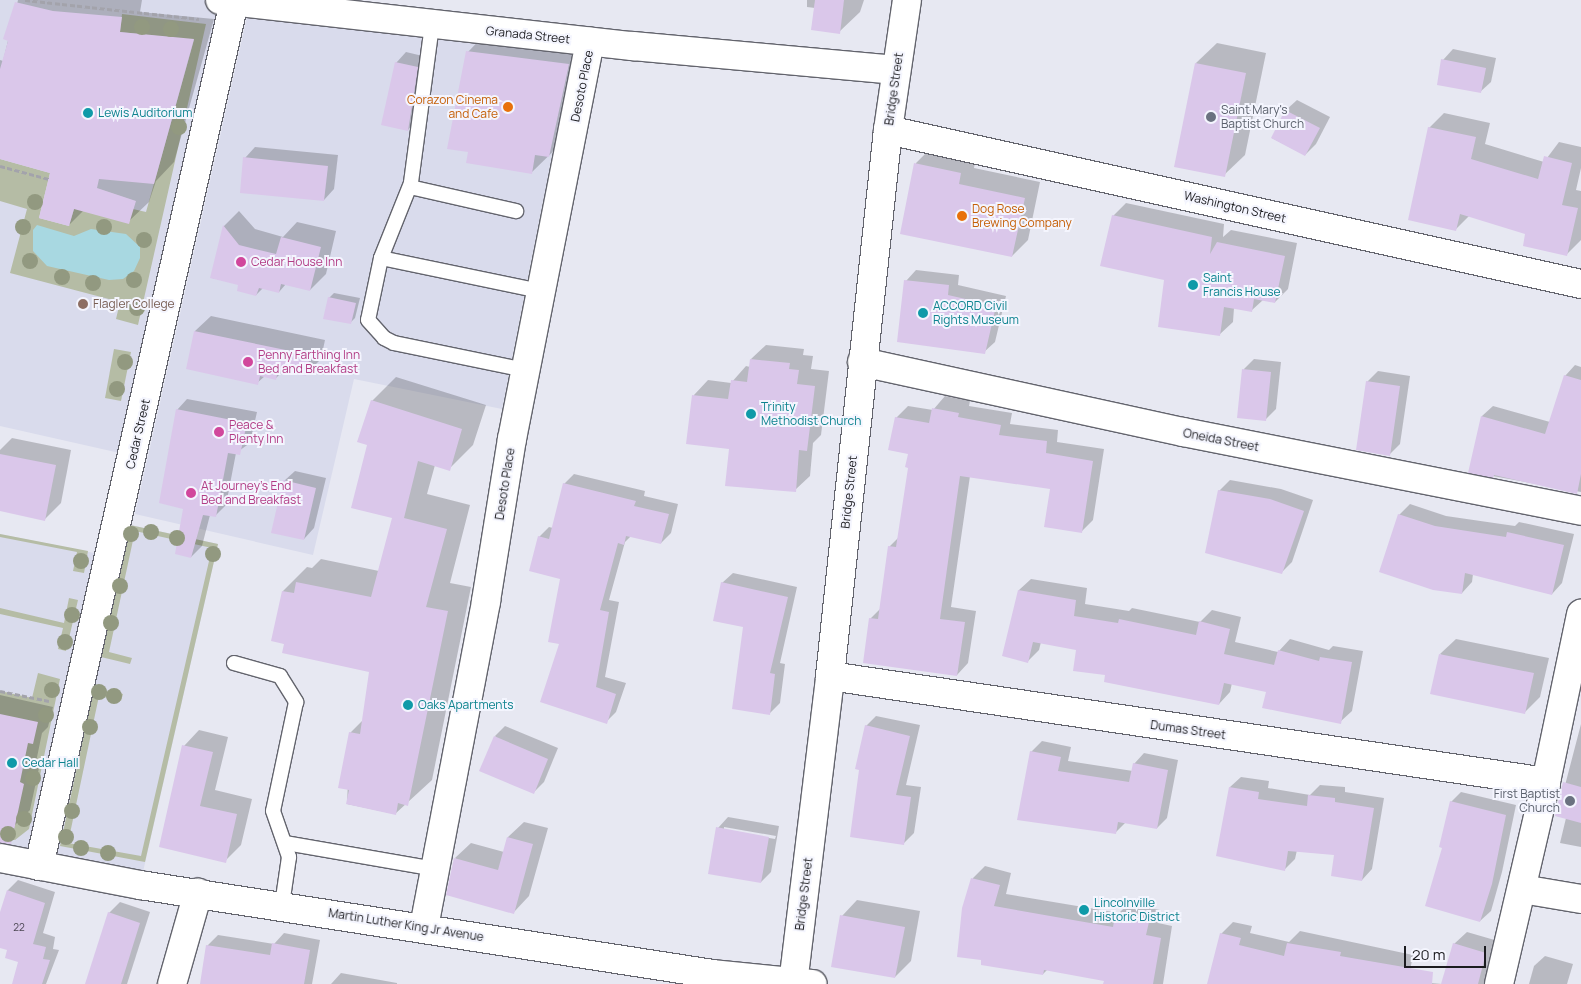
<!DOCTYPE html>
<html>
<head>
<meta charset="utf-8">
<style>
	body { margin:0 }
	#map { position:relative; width:1581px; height:984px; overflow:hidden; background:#e7e8f2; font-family:Manrope,sans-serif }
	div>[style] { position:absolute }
	.built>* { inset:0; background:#d9dbec }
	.green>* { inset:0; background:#b5bca5 }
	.water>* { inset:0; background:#a8d8e1 }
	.shadow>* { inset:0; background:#0003 }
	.building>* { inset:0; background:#dac7ea }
	.path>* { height:3px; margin-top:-1.5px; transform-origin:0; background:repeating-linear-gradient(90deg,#a3a3ab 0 5px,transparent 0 7.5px) }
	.roads { filter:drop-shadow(1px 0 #63646d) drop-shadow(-1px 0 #63646d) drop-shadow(0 1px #63646d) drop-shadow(0 -1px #63646d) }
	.service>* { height:14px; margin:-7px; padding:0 7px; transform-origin:7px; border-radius:7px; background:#fff }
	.minor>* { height:28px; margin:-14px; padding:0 14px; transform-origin:14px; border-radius:14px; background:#fff }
	.tertiary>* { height:28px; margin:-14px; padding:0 14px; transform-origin:14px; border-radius:14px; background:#fff }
	.trees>* { width:16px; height:16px; margin:-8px; border-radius:50%; background:#929980 }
	.dots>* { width:14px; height:14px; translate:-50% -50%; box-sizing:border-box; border:2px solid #f4f5fe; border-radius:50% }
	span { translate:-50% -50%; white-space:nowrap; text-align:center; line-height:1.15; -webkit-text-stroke:4px #f4f5fe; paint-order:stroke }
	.number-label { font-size:10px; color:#4b4652 }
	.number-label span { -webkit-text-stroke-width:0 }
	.street-label { font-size:12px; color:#1b1b1f }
	.food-label { font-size:12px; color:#c56008 }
	.right { translate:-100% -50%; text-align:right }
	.left { translate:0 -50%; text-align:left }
	.worship-label { font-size:12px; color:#5b616d }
	.culture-label { font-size:12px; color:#0d838f }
	.hotel-label { font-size:12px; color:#b23c85 }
	.education-label { font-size:12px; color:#785e54 }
	.scale { position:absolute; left:1404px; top:946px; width:82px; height:22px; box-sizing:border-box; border:2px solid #1b1b1f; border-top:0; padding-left:6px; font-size:15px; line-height:18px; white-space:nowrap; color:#1b1b1f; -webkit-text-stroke:4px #f4f5fe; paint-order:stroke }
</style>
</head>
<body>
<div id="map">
	<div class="built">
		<div style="clip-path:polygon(0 0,220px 0,133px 456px,0 426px)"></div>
		<div style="clip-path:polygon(247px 17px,572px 54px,502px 409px,354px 379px,313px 555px,135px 514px)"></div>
		<div style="clip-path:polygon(117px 522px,218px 544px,140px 885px,0 858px,0 534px,109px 556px)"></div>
	</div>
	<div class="green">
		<div style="clip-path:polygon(122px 14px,206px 24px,138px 325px,116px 319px,120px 302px,10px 273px,27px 209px,0 201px,0 159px,50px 173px,39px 218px,69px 226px,74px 209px,133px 209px,146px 212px,194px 40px,120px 32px)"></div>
		<div style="clip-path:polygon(114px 349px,131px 352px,121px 401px,105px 398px)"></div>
		<div style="clip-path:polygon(130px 525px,218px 544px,145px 862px,60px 846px,94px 688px,123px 694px,121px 701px,99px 696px,68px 843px,141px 856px,212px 548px,135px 531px,109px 652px,132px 658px,130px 664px,101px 657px)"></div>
		<div style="clip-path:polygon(0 534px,88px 551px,84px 573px,73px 571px,77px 552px,0 537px)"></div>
		<div style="clip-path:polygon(69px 598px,78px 600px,66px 651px,58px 649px,63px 628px,0 614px,0 608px,64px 623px)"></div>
		<div style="clip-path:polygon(38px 673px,60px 679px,29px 829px,15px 840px,0 837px,0 691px,32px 698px)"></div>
	</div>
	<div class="water">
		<div style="clip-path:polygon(37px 225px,74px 236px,91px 229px,126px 234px,140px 247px,140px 258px,134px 271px,123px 279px,109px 280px,47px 266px,33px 251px,33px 230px)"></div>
	</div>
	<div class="shadow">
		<div style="clip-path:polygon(18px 0,142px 0,140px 12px,214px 19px,174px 162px,156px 181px,149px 202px,128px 222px,84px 210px,69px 225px,52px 172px,0 158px,0 60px,3px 61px)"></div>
		<div style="clip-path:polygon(807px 0,864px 0,860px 12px,839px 32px,815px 8px,807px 7px)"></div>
		<div style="clip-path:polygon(488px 31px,589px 44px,569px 136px,531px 173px,469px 151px,468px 52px)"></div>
		<div style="clip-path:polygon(1217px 43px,1266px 53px,1245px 155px,1224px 175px,1196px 63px)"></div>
		<div style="clip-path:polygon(1453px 49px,1496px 58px,1491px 82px,1480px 92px,1443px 60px)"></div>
		<div style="clip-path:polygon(406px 52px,427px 57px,418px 119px,408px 130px,396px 63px)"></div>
		<div style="clip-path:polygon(1297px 100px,1330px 117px,1316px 144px,1305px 155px,1272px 138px,1286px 110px)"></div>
		<div style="clip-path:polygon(1444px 113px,1490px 123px,1485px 144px,1544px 162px,1559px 142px,1581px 147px,1581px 168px,1576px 190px,1581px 191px,1581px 240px,1566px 255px,1527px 233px,1470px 215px,1456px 229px,1429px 128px)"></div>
		<div style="clip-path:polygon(255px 147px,338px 155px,334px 189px,324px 200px,245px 158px)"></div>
		<div style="clip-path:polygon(931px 148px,976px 157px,974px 168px,1040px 182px,1028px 240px,1012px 256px,901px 233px,916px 163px)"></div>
		<div style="clip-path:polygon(1126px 203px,1224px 224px,1223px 237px,1231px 230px,1297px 243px,1288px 289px,1275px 302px,1263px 300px,1251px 311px,1234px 308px,1233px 322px,1219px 335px,1165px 279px,1113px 216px)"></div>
		<div style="clip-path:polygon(239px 211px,255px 229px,283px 237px,297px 222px,336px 231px,326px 274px,310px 290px,286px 284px,279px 292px,263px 288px,256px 295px,240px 284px,212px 278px,224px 226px)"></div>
		<div style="clip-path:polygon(916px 270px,959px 275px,958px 285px,1006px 296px,995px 342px,984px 352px,906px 281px)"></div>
		<div style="clip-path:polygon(334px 293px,360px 298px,355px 318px,350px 323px,329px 298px)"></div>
		<div style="clip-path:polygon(211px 316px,325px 340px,321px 359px,305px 375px,284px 370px,275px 379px,265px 376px,257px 383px,188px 368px,195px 331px)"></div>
		<div style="clip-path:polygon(766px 345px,804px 349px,803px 355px,813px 356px,811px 369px,829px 371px,821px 435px,813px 443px,810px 476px,795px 490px,730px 448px,688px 443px,694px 395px,708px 380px,731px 383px,746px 366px,750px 367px,751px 359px)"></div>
		<div style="clip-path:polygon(1254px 359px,1281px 362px,1276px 409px,1265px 420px,1238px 417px,1244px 369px)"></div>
		<div style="clip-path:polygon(1575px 365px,1581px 367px,1581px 492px,1470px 472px,1482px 416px,1493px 406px,1550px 422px,1565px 376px)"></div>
		<div style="clip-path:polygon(1378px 371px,1410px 376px,1400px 444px,1390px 454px,1367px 382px)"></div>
		<div style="clip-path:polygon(396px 377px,486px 405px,473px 445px,449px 469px,435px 465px,427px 494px,470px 505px,450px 583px,471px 587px,432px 780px,395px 814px,347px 804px,350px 733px,363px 720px,371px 671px,273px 640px,283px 591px,307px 567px,312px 568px,321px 559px,379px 571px,393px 517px,368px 444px,372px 401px)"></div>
		<div style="clip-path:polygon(945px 396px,970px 401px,969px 406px,1012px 413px,1010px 424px,1058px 430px,1057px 442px,1104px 449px,1093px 520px,1081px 532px,1051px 488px,970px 476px,951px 607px,976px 611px,968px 663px,957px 675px,870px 619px,881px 608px,889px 547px,899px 537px,910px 467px,910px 453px,896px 418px,908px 406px,933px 410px)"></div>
		<div style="clip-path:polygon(187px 399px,257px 412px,250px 443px,236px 453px,226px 505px,215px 516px,210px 515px,202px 546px,191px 557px,177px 410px)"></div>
		<div style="clip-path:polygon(12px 438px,71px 450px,61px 503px,45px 519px,0 510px,0 450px)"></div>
		<div style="clip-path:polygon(295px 471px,326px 478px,314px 528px,304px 539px,284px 481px)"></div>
		<div style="clip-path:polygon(574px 474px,645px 491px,644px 496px,678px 504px,671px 533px,661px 543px,631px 536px,625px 542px,609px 600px,619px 602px,605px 677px,626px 683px,616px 712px,606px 722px,560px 643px,561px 578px,539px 537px,549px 527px,553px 528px,564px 484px)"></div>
		<div style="clip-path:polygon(1230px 480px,1281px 489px,1313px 500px,1292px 562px,1281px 573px,1219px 491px)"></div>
		<div style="clip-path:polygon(1410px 504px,1446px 516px,1515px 526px,1519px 522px,1574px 534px,1562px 583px,1552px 594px,1473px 574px,1472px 582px,1462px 593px,1399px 515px)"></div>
		<div style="clip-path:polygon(733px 573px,797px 587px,780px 663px,785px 664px,780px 703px,770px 713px,744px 626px,722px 583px)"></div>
		<div style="clip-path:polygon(1031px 579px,1087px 588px,1085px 604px,1129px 611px,1132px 608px,1200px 622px,1212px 610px,1241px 617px,1235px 642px,1278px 652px,1290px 639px,1329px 650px,1333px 646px,1363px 651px,1352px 711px,1340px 722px,1268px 691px,1232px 683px,1230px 692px,1219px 704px,1107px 674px,1077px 649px,1041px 642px,1039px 650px,1028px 661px,1019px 590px)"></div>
		<div style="clip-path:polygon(1456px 639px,1549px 658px,1540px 697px,1525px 712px,1440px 654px)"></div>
		<div style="clip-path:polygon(0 695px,53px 707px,48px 727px,42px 733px,35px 767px,39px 768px,30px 810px,14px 826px,0 823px)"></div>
		<div style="clip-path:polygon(876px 716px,920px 725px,906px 785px,921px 787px,914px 833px,904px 843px,866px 726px)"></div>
		<div style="clip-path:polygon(1581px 724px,1581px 847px,1560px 843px,1566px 818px,1557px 816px)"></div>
		<div style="clip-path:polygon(505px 726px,558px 748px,544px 782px,534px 792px,495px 736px)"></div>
		<div style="clip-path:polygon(199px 730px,228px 737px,215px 790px,252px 799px,241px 845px,225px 861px,160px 846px,184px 746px)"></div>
		<div style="clip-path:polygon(1042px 741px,1071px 747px,1068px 761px,1133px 771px,1134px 764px,1144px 753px,1178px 760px,1167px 818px,1157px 828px,1126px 822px,1116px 832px,1031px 752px)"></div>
		<div style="clip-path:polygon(1241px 777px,1269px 781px,1268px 788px,1310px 795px,1320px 785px,1345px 787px,1345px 792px,1384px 798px,1372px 869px,1362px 880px,1336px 854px,1297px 850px,1295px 859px,1285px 869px,1218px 855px,1230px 787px)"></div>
		<div style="clip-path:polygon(1461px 792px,1516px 805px,1502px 872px,1491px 911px,1480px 921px,1443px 847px,1451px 802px)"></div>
		<div style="clip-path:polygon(evenodd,728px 817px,779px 826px,771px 872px,761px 882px,718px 828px,728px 817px,724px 827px,776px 836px,775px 839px,724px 830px,724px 827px)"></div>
		<div style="clip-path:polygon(524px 822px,548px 828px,529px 896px,514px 912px,455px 858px,471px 843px,504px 852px,508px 837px)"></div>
		<div style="clip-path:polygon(985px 866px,1011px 873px,1006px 894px,1119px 913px,1128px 904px,1160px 910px,1158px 923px,1172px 926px,1163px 984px,1104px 984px,1105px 980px,1048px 969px,1043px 974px,983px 958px,963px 908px,973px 878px)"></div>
		<div style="clip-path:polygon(18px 880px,55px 892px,43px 933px,55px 937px,53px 949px,59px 950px,46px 984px,19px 984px,19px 962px,8px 949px,0 947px,0 917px,8px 890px)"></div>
		<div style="clip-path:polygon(857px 900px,920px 911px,911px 961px,895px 977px,842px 916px)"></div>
		<div style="clip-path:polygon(120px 902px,150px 912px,127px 984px,86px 984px,109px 913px)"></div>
		<div style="clip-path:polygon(1233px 922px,1252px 926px,1250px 933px,1289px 942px,1300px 931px,1413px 955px,1408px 981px,1442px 984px,1454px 944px,1467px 932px,1498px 941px,1486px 984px,1208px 984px,1221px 934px)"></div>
		<div style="clip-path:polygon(284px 933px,320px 940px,312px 984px,201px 984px,207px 946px,218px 935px,274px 944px)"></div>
		<div style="clip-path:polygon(1545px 956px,1573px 964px,1567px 984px,1529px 984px,1534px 966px)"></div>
		<div style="clip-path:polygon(341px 973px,397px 983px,397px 984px,331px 984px)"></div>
	</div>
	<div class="building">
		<div style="clip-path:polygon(815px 0,844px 0,840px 34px,811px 30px)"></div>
		<div style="clip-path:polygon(15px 2px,53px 11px,122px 17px,120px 32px,194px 39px,154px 184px,99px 179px,97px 188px,136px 201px,129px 224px,74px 209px,69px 226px,39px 218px,50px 173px,0 159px,0 69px,8px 41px,3px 39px)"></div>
		<div style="clip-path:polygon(466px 51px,569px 64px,549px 157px,535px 155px,532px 174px,466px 163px,468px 152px,447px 149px)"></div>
		<div style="clip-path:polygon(1441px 59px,1486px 68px,1481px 93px,1437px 85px)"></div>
		<div style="clip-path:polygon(395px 62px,418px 67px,408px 131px,381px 125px)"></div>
		<div style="clip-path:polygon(1195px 63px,1246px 73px,1225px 177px,1174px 167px)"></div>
		<div style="clip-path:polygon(1285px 110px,1320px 128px,1305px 156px,1271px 138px)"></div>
		<div style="clip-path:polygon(1428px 127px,1476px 137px,1471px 159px,1538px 179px,1544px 156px,1572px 163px,1562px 205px,1578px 208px,1567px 256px,1523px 246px,1525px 234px,1460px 214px,1456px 231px,1408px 220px)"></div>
		<div style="clip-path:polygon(243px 157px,328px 166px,324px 201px,240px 193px)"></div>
		<div style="clip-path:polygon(914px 163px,961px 173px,959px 184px,1025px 198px,1012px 257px,900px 234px)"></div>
		<div style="clip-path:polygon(1112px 215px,1212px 237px,1210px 254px,1217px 242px,1285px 256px,1275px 303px,1254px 299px,1252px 312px,1224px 307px,1220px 336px,1158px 327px,1164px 280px,1100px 266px)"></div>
		<div style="clip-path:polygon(223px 225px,239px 245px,276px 254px,281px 237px,321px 247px,310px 291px,281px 284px,279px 293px,259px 288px,256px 296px,237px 291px,238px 285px,210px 278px)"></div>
		<div style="clip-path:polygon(904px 280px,949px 285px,948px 295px,996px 306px,985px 354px,897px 342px)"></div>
		<div style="clip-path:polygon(328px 297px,356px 303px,351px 324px,323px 319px)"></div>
		<div style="clip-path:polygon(194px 331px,310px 355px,306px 376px,278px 370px,276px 380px,260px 376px,258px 385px,186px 369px)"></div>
		<div style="clip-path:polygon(750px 359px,790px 363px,789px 369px,799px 370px,797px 384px,815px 386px,807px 451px,799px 450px,796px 492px,725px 486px,729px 449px,686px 444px,692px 395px,728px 399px,731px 380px,747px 382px)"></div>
		<div style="clip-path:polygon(1242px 369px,1271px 372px,1266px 421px,1237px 418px)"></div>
		<div style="clip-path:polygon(1564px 375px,1581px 380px,1581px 474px,1577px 494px,1494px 475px,1493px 478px,1468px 473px,1481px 416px,1545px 434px)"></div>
		<div style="clip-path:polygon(1366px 381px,1400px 386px,1390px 456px,1356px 450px)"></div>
		<div style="clip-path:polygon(371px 400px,462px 429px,450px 471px,418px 461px,404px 518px,447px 529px,426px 607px,448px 611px,408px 806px,398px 803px,396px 815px,346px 804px,349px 790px,338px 788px,349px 732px,360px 734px,369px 672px,282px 653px,284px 644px,271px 641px,282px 591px,294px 593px,296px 582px,371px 597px,392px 518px,351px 508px,367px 445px,357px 442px)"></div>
		<div style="clip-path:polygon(932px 408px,959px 413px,958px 417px,1001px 425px,999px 435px,1047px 441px,1046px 453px,1093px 461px,1082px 533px,1044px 527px,1050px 489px,960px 476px,940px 619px,965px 622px,957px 676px,863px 663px,869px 618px,878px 619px,888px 546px,896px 547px,908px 468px,905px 467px,908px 454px,888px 450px,895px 417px,929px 423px)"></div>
		<div style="clip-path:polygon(176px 409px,247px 423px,240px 455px,228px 453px,216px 517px,203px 515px,191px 558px,175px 554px,183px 509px,159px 503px)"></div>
		<div style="clip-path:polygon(0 454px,56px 465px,45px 521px,0 511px)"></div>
		<div style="clip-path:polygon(283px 480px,316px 488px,304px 540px,271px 533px)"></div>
		<div style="clip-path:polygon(563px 483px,636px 501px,634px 506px,669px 514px,661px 544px,626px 536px,624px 545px,618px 543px,600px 610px,609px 612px,596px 687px,616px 694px,607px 724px,540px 702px,559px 644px,548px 642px,560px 579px,529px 571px,538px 536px,549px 539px)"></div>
		<div style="clip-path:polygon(1218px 490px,1270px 499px,1304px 511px,1282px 574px,1205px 553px)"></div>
		<div style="clip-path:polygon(1398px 514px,1435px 526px,1506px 537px,1507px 532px,1564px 545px,1552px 595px,1465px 573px,1462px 594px,1433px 590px,1379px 572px)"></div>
		<div style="clip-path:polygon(721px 582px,788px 597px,770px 673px,775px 674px,770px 715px,732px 709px,743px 627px,713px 621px)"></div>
		<div style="clip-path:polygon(1018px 590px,1076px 600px,1074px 616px,1118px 623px,1119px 619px,1196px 635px,1199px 621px,1230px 629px,1224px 654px,1274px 665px,1278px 650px,1319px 661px,1320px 657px,1352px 662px,1341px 724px,1262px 708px,1266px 692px,1224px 683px,1219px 705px,1104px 682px,1105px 675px,1073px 671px,1076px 650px,1033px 642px,1028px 663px,1002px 656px)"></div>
		<div style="clip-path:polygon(1439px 654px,1534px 673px,1525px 714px,1430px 694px)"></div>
		<div style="clip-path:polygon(0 714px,38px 722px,33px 744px,28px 743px,20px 782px,24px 784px,11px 844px,0 843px)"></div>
		<div style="clip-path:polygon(865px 725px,910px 736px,896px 795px,911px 797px,904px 845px,850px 837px,859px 770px,855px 769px)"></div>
		<div style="clip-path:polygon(494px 736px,548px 759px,534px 794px,479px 771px)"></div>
		<div style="clip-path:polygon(182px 745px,213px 752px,200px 806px,237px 814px,226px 863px,159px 847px)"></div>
		<div style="clip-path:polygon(1030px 751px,1061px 757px,1058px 771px,1129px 782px,1133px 763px,1168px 770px,1157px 829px,1118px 822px,1116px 834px,1017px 820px)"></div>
		<div style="clip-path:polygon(1563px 782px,1581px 787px,1581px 823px,1555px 816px)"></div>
		<div style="clip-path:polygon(1229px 787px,1259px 792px,1258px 799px,1307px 806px,1308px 795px,1335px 798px,1335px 802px,1374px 808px,1362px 881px,1331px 876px,1334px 855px,1288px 851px,1285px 871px,1216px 856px)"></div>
		<div style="clip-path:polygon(1450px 801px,1506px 815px,1492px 884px,1480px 922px,1425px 906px,1442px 848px,1439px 847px)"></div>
		<div style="clip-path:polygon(716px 827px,769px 837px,761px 883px,708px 874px)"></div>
		<div style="clip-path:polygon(507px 837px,533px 844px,514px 914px,446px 895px,454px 858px,498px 870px)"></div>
		<div style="clip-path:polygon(971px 878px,1000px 885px,994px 906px,1113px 927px,1115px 916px,1149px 922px,1146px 935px,1161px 938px,1153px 984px,1103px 984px,1104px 981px,1044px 970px,1043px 975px,981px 965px,981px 960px,957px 957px,962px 908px)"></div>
		<div style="clip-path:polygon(7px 890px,45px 903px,33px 944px,46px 947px,43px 959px,50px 960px,42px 984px,12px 984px,18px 962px,5px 958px,7px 950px,0 948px,0 912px)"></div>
		<div style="clip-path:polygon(108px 912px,140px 923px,121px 984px,85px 984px)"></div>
		<div style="clip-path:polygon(840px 915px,905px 927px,895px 978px,831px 967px)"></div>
		<div style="clip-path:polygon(1220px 933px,1241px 938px,1239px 945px,1284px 956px,1287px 943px,1341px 952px,1340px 956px,1433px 972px,1432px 984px,1207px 984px)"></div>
		<div style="clip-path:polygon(272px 943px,310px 950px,304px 984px,200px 984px,206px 945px,270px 955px)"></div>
		<div style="clip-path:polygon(1453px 943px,1486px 953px,1478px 984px,1441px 984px)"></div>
	</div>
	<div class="path">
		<div style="left:25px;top:0;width:175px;rotate:6.2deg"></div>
		<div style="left:0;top:166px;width:51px;rotate:14.9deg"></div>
		<div style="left:0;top:691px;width:50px;rotate:11.5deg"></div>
	</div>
	<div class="roads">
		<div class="service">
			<div style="left:432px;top:25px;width:159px;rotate:97.6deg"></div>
			<div style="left:411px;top:183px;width:81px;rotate:111.8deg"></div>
			<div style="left:381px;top:258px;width:63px;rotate:101.8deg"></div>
			<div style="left:368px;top:320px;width:24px;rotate:48deg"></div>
			<div style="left:384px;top:338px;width:11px;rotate:27deg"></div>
			<div style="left:394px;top:343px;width:135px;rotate:11.6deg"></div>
			<div style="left:410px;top:187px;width:109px;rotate:12.8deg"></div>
			<div style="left:381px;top:258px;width:163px;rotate:11.7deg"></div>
			<div style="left:234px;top:663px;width:48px;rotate:15.8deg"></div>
			<div style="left:280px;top:676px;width:31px;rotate:58deg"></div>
			<div style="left:296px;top:702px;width:111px;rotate:101.9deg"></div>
			<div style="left:273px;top:811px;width:49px;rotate:70.8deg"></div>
			<div style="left:289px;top:857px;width:49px;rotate:98.3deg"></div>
			<div style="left:286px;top:843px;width:151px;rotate:9.9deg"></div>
		</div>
		<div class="minor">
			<div style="left:220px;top:0;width:416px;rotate:6.4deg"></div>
			<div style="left:633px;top:46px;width:264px;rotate:5.2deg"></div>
			<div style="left:888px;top:130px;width:710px;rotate:12.53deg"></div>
			<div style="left:862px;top:362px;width:329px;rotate:12.3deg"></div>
			<div style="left:1183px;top:432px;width:406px;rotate:11.2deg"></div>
			<div style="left:830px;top:676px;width:724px;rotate:8.42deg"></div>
			<div style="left:39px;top:866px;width:886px;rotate:-77.28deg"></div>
			<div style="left:1522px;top:889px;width:60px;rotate:9.6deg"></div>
			<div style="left:424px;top:927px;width:332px;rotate:-79.2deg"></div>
			<div style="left:486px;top:601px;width:164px;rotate:-80.9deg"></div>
			<div style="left:512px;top:439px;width:405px;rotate:-78.9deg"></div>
			<div style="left:172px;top:984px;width:95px;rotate:-74.1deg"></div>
			<div style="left:793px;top:984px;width:310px;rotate:-83.1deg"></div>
			<div style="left:830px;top:676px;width:549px;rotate:-83.94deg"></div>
			<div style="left:888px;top:130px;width:131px;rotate:-81.7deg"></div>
			<div style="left:1499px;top:984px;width:207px;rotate:-76.9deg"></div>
			<div style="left:1546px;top:782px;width:172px;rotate:-78.2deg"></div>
		</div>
		<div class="tertiary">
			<div style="left:0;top:858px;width:143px;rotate:10.9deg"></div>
			<div style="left:140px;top:885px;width:580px;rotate:8.83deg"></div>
			<div style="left:713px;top:974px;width:100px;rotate:5.7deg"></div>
		</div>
	</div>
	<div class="trees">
		<div style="left:142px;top:27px"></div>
		<div style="left:171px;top:29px"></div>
		<div style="left:179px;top:127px"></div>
		<div style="left:35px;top:202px"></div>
		<div style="left:23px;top:227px"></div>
		<div style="left:104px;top:227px"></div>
		<div style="left:144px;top:240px"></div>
		<div style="left:30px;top:261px"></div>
		<div style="left:62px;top:277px"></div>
		<div style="left:134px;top:280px"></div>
		<div style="left:93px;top:283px"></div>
		<div style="left:137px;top:308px"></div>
		<div style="left:125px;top:362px"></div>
		<div style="left:117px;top:389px"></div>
		<div style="left:151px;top:532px"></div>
		<div style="left:131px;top:534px"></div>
		<div style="left:177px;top:538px"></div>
		<div style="left:213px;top:554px"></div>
		<div style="left:81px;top:561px"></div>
		<div style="left:120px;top:586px"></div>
		<div style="left:72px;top:615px"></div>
		<div style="left:111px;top:623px"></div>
		<div style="left:65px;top:642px"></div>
		<div style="left:52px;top:690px"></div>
		<div style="left:99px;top:692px"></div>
		<div style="left:114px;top:696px"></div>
		<div style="left:46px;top:715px"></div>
		<div style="left:90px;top:727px"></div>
		<div style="left:33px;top:778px"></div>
		<div style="left:72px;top:811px"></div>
		<div style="left:24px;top:819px"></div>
		<div style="left:8px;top:834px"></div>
		<div style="left:66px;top:837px"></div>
		<div style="left:81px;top:848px"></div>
		<div style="left:108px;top:853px"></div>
	</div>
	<div class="dots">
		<div style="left:508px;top:107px;background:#e8710a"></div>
		<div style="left:88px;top:113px;background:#0f9aa8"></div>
		<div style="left:1211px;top:117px;background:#6b7280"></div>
		<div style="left:962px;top:216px;background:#e8710a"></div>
		<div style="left:241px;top:262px;background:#d1479c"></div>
		<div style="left:1193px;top:285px;background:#0f9aa8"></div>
		<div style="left:83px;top:304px;background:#8d6e63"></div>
		<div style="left:923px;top:313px;background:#0f9aa8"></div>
		<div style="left:248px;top:362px;background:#d1479c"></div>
		<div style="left:751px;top:414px;background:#0f9aa8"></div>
		<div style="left:219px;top:432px;background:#d1479c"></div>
		<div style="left:191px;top:493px;background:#d1479c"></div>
		<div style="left:408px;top:705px;background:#0f9aa8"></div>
		<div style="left:12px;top:763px;background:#0f9aa8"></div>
		<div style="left:1570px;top:801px;background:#6b7280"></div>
		<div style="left:1084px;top:910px;background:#0f9aa8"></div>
	</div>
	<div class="number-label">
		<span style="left:19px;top:928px">22</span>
	</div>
	<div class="street-label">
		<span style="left:528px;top:35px;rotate:6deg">Granada Street</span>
		<span style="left:582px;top:86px;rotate:-79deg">Desoto Place</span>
		<span style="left:894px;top:89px;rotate:-82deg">Bridge Street</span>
		<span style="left:1235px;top:207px;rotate:13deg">Washington Street</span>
		<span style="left:138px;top:434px;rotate:-77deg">Cedar Street</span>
		<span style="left:1221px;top:440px;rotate:11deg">Oneida Street</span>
		<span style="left:505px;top:484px;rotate:-81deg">Desoto Place</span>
		<span style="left:849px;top:492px;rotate:-84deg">Bridge Street</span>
		<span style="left:1188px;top:730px;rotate:8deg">Dumas Street</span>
		<span style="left:804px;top:894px;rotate:-83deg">Bridge Street</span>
		<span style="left:406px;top:925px;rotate:9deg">Martin Luther King Jr Avenue</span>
	</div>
	<div class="food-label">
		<span class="right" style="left:498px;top:107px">Corazon Cinema<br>and Cafe</span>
		<span class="left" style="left:972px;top:216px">Dog Rose<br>Brewing Company</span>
	</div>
	<div class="worship-label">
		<span class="left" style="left:1221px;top:117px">Saint Mary's<br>Baptist Church</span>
		<span class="right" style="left:1560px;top:801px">First Baptist<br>Church</span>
	</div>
	<div class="culture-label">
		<span class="left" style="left:98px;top:113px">Lewis Auditorium</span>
		<span class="left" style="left:1203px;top:285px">Saint<br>Francis House</span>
		<span class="left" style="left:933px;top:313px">ACCORD Civil<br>Rights Museum</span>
		<span class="left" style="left:761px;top:414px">Trinity<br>Methodist Church</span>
		<span class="left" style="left:418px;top:705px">Oaks Apartments</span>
		<span class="left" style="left:22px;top:763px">Cedar Hall</span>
		<span class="left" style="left:1094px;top:910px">Lincolnville<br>Historic District</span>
	</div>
	<div class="hotel-label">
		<span class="left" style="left:251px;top:262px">Cedar House Inn</span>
		<span class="left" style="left:258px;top:362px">Penny Farthing Inn<br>Bed and Breakfast</span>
		<span class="left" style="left:229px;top:432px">Peace &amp;<br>Plenty Inn</span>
		<span class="left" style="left:201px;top:493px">At Journey's End<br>Bed and Breakfast</span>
	</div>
	<div class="education-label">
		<span class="left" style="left:93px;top:304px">Flagler College</span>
	</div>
	<div class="scale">20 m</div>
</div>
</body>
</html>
